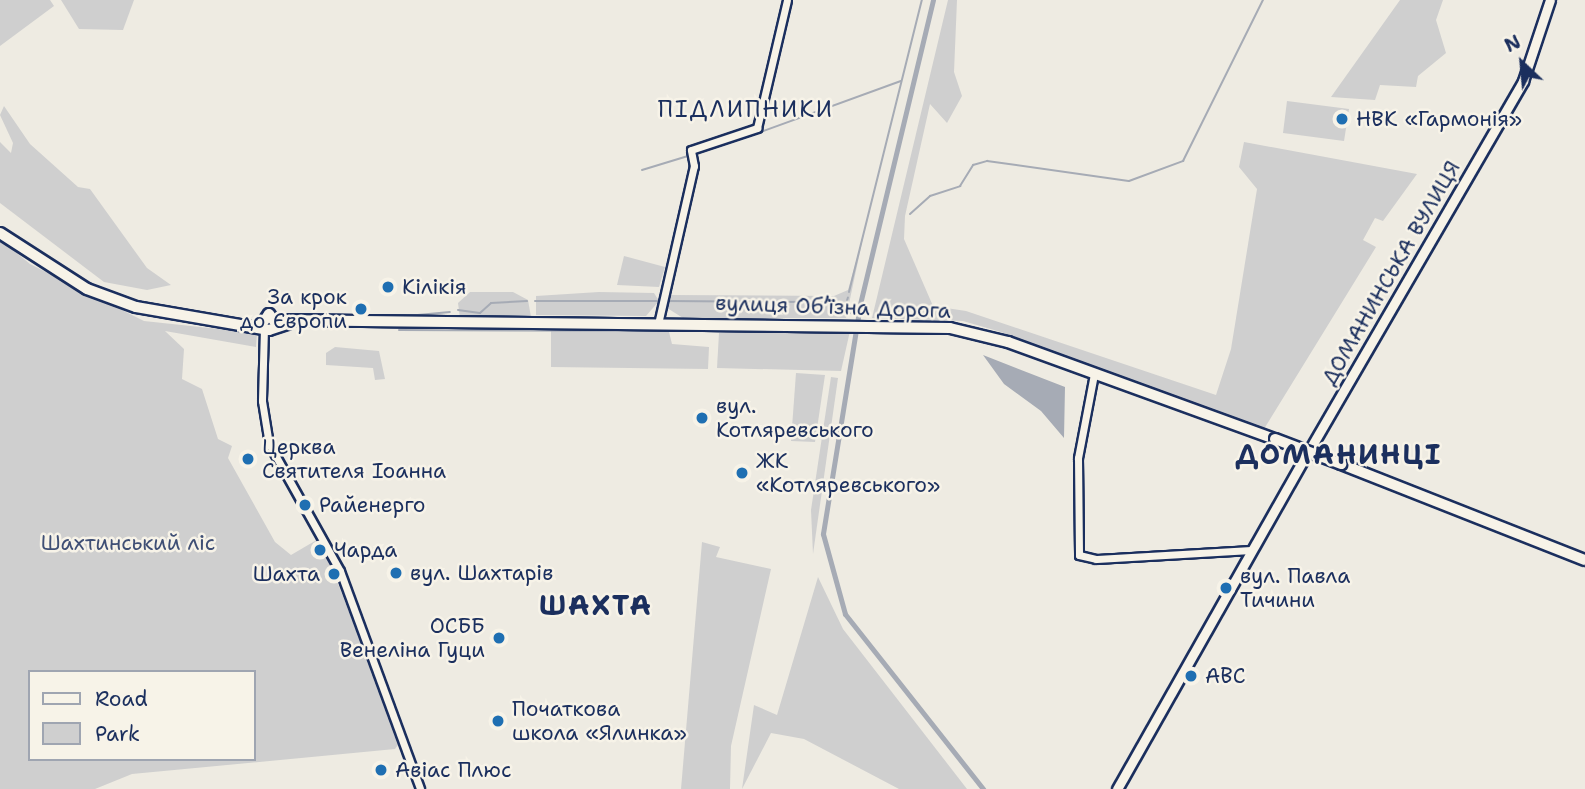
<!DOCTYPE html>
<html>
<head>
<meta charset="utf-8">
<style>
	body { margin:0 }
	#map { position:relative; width:1585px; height:789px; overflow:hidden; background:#eeebe2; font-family:"Shantell Sans",sans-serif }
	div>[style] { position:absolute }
	.green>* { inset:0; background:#cfcfcf }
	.water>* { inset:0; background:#a6abb5 }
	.stream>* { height:2px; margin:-1px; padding:0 1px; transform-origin:1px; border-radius:1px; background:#a6abb5 }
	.canal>* { height:5px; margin:-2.5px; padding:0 2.5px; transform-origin:2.5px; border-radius:2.5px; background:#a6abb5 }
	.roads { filter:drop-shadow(2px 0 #1b2f5e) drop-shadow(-2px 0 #1b2f5e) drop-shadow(0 2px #1b2f5e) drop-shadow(0 -2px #1b2f5e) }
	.minor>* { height:7px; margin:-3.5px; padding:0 3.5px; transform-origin:3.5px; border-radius:3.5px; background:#f7f3e8 }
	.major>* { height:9px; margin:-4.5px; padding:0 4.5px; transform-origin:4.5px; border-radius:4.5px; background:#f7f3e8 }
	.highway>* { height:10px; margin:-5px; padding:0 5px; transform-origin:5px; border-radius:5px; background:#f7f3e8 }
	.bridges { filter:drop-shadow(2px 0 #1b2f5e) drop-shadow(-2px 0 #1b2f5e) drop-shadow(0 2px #1b2f5e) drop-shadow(0 -2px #1b2f5e) }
	.highway-bridge>* { height:10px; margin:-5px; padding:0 5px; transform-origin:5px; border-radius:5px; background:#f7f3e8 }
	.dots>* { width:19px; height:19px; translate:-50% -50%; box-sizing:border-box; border:4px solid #f7f3e8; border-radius:50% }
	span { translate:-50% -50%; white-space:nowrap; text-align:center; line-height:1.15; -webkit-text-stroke:5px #f7f3e8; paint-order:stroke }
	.poi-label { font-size:21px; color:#1b2f5e }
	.left { translate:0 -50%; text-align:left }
	.right { translate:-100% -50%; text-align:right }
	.street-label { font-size:21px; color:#1b2f5e }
	.park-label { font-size:21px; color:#3f4f75 }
	.neighbourhood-label { font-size:23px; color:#1b2f5e; letter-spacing:2px }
	.district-label { font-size:28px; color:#1b2f5e; font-weight:700; letter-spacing:2px }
	.legend { position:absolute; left:28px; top:670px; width:228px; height:91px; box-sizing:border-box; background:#f7f3e8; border:2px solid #9fa5b1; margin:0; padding:9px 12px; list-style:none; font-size:21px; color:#1b2f5e }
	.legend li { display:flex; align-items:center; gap:14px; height:35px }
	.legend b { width:35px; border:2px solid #9fa5b1 }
	.north { position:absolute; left:1487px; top:28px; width:70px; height:70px; -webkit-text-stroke:5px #f7f3e8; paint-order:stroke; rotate:334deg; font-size:19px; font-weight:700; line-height:28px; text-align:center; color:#1b2f5e }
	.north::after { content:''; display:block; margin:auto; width:24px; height:32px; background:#1b2f5e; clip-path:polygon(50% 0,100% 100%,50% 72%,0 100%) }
</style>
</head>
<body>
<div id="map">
	<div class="green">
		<div style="clip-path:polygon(0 0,50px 0,54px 6px,0 46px)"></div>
		<div style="clip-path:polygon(61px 0,134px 0,123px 30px,79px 29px)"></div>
		<div style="clip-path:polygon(948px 0,957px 0,954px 72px,962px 96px,947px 123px,930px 104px,905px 216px,904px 239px,933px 306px,966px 311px,1216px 395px,1231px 349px,1257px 189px,1239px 167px,1244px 142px,1417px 174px,1383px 221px,1375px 218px,1363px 240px,1376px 247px,1264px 429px,1001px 332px,963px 321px,872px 318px)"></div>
		<div style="clip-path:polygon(1400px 0,1443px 0,1436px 20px,1446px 53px,1418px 76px,1416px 87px,1380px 85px,1375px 100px,1331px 97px)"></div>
		<div style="clip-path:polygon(1287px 101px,1349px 109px,1344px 141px,1283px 133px)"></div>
		<div style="clip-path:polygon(4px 106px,30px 144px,78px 187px,90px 189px,147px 268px,171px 285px,147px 290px,104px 282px,0 203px,0 142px,11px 153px,13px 143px,0 115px)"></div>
		<div style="clip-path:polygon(864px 233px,846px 318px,683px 318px,664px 306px,668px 295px,834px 296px,848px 290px)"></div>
		<div style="clip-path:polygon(evenodd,0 239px,30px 264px,144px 321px,257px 333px,256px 347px,165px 331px,184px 349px,182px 379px,202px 389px,218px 439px,232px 446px,228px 458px,275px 542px,291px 555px,320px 538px,400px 742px,395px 749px,132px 774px,95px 789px,0 789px,0 239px,30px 672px,254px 672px,254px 759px,30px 759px,30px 672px)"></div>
		<div style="clip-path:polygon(624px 256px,665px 267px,659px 287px,617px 285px)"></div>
		<div style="clip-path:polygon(470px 292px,513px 292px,528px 300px,531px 317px,460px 318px,458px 303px)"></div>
		<div style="clip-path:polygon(599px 292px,654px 293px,659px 301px,646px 316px,536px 315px,536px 296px)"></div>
		<div style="clip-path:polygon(551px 331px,669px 332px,672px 344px,709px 347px,708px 369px,551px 367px)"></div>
		<div style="clip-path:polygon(850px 331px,841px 371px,717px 368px,719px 333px)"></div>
		<div style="clip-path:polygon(335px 347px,379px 351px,385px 379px,375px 380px,373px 368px,326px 365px,326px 353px)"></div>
		<div style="clip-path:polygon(796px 373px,825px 375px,815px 442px,791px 441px)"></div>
		<div style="clip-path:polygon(831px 377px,838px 378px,813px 554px,811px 510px)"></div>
		<div style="clip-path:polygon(702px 542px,720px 547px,716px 557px,771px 569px,731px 746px,730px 789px,681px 789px)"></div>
		<div style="clip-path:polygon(818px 577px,843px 629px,967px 789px,899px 789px,804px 739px,771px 733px,742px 789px,754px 705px,777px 715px)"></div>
	</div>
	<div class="water">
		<div style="clip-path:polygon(983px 355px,1065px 387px,1064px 438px,1041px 411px,1004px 384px)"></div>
	</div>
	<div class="stream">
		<div style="left:758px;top:133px;width:152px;rotate:-20deg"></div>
		<div style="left:697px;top:152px;width:56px;rotate:-17.8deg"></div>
		<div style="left:642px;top:170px;width:48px;rotate:-16.9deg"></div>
		<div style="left:910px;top:214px;width:27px;rotate:-42deg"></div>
		<div style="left:930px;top:196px;width:32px;rotate:-18deg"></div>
		<div style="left:960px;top:186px;width:25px;rotate:-58deg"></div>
		<div style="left:973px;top:165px;width:15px;rotate:-16deg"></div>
		<div style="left:987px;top:161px;width:143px;rotate:8deg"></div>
		<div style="left:1129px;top:181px;width:58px;rotate:-20.3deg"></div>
		<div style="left:1183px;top:161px;width:180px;rotate:-63.6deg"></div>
		<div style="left:849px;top:292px;width:301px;rotate:-76deg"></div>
		<div style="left:535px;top:301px;width:122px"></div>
		<div style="left:667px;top:301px;width:155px;rotate:0.4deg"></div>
		<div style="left:822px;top:302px;width:39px;rotate:21deg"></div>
		<div style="left:845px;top:307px;width:10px;rotate:-73deg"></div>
		<div style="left:458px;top:310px;width:22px;rotate:8deg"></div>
		<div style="left:480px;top:313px;width:15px;rotate:-42deg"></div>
		<div style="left:491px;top:303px;width:36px;rotate:-3deg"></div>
		<div style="left:407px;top:316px;width:43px;rotate:-5.3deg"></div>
		<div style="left:399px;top:330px;width:311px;rotate:0.2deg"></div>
		<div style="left:719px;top:331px;width:11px"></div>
	</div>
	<div class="canal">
		<div style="left:933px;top:0;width:314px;rotate:103.5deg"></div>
		<div style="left:860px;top:305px;width:232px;rotate:99.2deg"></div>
		<div style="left:823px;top:534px;width:83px;rotate:74.6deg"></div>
		<div style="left:845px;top:614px;width:223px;rotate:51.7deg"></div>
	</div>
	<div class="roads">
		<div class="minor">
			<div style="left:658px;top:324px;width:162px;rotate:-77.2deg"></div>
			<div style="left:694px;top:166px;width:16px;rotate:-101deg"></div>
			<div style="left:691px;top:150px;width:70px;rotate:-18.4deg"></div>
			<div style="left:757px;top:128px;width:131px;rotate:-76.8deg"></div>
			<div style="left:264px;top:328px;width:73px;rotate:91.6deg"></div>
			<div style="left:262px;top:401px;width:44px;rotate:80.8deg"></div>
			<div style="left:269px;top:444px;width:145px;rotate:60.8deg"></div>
			<div style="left:340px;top:571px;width:232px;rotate:69.8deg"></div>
			<div style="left:1094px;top:374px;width:86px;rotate:100.8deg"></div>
			<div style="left:1078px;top:458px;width:97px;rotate:89.4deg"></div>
			<div style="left:1079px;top:555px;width:17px;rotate:13deg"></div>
			<div style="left:1096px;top:559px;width:156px;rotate:-3.3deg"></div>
		</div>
		<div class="major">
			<div style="left:1311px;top:447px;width:423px;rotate:-59.9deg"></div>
			<div style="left:1523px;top:81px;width:85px;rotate:-71.6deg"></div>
			<div style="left:1117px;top:789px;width:384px;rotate:-60.5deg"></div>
		</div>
		<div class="highway">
			<div style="left:0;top:233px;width:103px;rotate:32.8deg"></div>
			<div style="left:87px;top:289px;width:52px;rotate:20.2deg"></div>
			<div style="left:136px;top:307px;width:135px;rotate:9.8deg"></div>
			<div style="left:269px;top:330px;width:20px;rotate:-18deg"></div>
			<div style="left:277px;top:320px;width:673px;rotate:0.68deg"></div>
			<div style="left:950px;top:328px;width:60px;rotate:13.6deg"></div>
			<div style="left:1008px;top:342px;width:284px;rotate:20deg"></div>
			<div style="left:262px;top:324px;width:12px;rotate:-55deg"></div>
			<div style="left:269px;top:314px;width:14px;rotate:54deg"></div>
			<div style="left:1341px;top:464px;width:262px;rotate:21.5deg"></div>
		</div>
	</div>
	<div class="bridges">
		<div class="highway-bridge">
			<div style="left:1275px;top:439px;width:71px;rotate:20.7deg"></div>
		</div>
	</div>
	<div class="dots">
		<div style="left:1342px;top:119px;background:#1f6fb2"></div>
		<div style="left:388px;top:287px;background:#1f6fb2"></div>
		<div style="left:361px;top:309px;background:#1f6fb2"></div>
		<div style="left:702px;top:418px;background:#1f6fb2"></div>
		<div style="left:248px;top:459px;background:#1f6fb2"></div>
		<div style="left:742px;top:473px;background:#1f6fb2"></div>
		<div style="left:305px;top:505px;background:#1f6fb2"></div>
		<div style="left:320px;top:550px;background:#1f6fb2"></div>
		<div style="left:396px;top:573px;background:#1f6fb2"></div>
		<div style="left:334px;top:574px;background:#1f6fb2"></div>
		<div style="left:1226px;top:588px;background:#1f6fb2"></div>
		<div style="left:499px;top:638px;background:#1f6fb2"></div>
		<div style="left:1191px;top:676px;background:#1f6fb2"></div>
		<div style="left:498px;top:721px;background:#1f6fb2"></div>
		<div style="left:381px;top:770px;background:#1f6fb2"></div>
	</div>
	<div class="poi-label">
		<span class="left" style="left:1356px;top:119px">НВК «Гармонія»</span>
		<span class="left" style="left:402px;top:287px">Кілікія</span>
		<span class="right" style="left:347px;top:309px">За крок<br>до Європи</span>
		<span class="left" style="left:716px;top:418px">вул.<br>Котляревського</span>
		<span class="left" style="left:262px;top:459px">Церква<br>Святителя Іоанна</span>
		<span class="left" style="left:756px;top:473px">ЖК<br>«Котляревського»</span>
		<span class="left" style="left:319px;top:505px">Райенерго</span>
		<span class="left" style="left:334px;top:550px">Чарда</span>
		<span class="left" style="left:410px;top:573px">вул. Шахтарів</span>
		<span class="right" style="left:320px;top:574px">Шахта</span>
		<span class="left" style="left:1240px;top:588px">вул. Павла<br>Тичини</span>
		<span class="right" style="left:485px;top:638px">ОСББ<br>Венеліна Гуци</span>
		<span class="left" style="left:1205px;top:676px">ABC</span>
		<span class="left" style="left:512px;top:721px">Початкова<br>школа «Ялинка»</span>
		<span class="left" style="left:395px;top:770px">Авіас Плюс</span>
	</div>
	<div class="street-label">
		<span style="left:1391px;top:273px;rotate:-60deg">ДОМАНИНСЬКА ВУЛИЦЯ</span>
		<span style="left:833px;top:307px;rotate:2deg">вулиця Обʼїзна Дорога</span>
	</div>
	<div class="park-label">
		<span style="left:128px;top:543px">Шахтинський ліс</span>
	</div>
	<div class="neighbourhood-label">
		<span style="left:746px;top:109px">ПІДЛИПНИКИ</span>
	</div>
	<div class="district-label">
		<span style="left:1339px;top:454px">ДОМАНИНЦІ</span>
		<span style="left:596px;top:605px">ШАХТА</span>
	</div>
	<ul class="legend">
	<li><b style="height:9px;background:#f7f3e8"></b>Road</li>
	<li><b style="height:19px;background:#cfcfcf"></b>Park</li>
	</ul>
	<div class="north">N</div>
</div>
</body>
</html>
